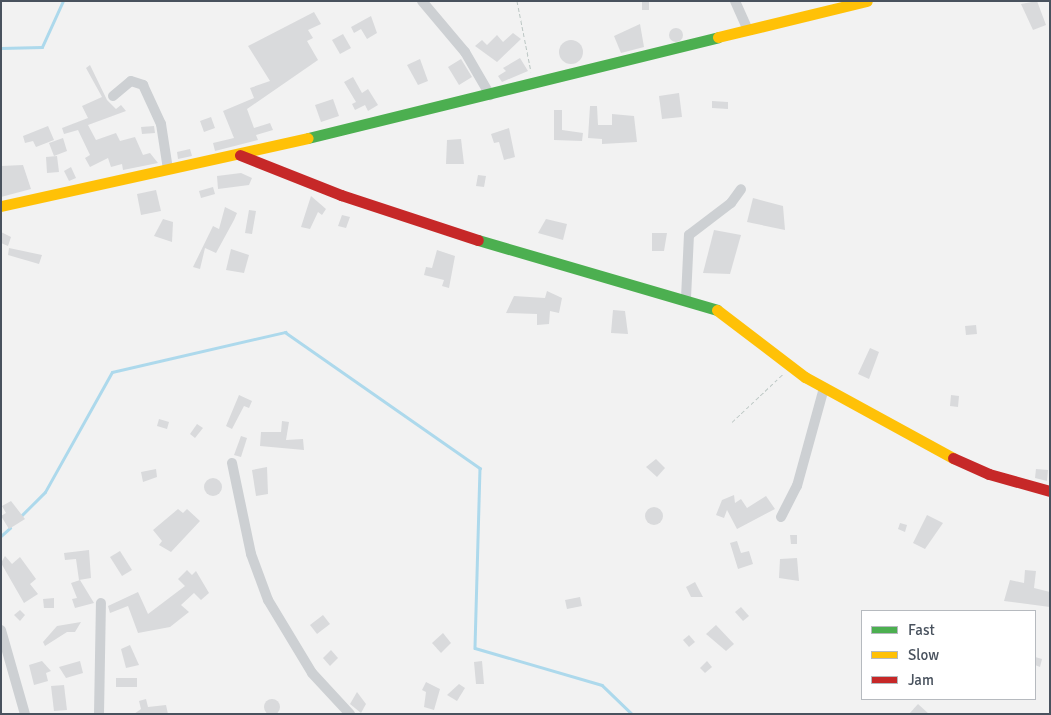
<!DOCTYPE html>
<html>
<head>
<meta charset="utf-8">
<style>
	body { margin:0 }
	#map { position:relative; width:1051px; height:715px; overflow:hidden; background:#f2f2f2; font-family:Signika,sans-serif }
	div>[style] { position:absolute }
	.stream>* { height:2.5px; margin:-1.25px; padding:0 1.25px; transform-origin:1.25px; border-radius:1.25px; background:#add9ec }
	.building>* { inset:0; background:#d9dadc }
	.round { border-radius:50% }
	.path>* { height:1px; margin-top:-0.5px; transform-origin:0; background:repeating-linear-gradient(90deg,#bbc6c3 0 4px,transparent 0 6.5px) }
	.street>* { height:10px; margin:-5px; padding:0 5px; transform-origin:5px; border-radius:5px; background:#cdd0d3 }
	.fast>* { height:11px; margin:-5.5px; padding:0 5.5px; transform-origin:5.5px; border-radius:5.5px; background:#4caf50 }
	.slow>* { height:11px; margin:-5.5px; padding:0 5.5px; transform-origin:5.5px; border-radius:5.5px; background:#ffc107 }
	.jam>* { height:11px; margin:-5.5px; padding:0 5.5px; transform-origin:5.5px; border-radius:5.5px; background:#c62828 }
	span { translate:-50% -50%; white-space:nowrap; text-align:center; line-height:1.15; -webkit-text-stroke:4px #fff; paint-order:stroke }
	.frame { position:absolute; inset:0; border:2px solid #49525e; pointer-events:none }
	.legend { position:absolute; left:861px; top:610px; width:175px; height:90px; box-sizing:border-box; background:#fff; border:1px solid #b6babf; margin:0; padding:6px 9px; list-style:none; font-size:15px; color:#49525e }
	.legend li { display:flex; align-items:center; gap:10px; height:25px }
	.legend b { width:25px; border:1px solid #b6babf }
</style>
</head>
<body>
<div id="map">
	<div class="stream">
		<div style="left:1px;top:48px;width:41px;rotate:-1.4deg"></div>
		<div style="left:42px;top:47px;width:51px;rotate:-65.5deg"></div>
		<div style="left:20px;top:517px;width:35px;rotate:-45deg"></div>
		<div style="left:45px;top:492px;width:137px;rotate:-60.8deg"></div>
		<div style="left:112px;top:372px;width:178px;rotate:-13deg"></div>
		<div style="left:285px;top:332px;width:238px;rotate:34.9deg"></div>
		<div style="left:480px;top:468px;width:180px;rotate:91.6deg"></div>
		<div style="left:475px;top:648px;width:132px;rotate:16.2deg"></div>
		<div style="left:602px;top:685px;width:42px;rotate:44deg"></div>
		<div style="left:1px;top:536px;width:12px;rotate:-42deg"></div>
	</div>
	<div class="building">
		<div style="clip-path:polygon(642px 1px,649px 1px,649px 10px,642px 10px)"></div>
		<div style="clip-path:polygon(1037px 1px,1046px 25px,1033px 30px,1021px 4px)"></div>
		<div style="clip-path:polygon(314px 12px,321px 24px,308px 30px,313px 38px,307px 41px,318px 60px,247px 109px,254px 128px,270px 123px,273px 130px,256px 135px,258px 140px,215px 151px,213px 143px,234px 138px,223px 111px,254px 98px,250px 88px,270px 81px,248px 46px)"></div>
		<div style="clip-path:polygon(371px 16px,377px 33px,367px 39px,361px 29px,354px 33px,351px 27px)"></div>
		<div style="clip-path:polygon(640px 24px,644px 47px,621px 53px,614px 36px)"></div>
		<div class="round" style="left:669px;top:28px;width:14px;height:14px"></div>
		<div style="clip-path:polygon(513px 33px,521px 39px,497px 62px,475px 46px,482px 40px,487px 45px,497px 35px,503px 42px)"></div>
		<div style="clip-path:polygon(343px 34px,351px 48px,340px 54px,332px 40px)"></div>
		<div class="round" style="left:559px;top:40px;width:24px;height:24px"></div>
		<div style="clip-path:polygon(520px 58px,528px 71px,502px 82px,498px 76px,506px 71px,503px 68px)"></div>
		<div style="clip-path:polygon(420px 59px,428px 81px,418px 85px,407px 65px)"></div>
		<div style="clip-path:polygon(461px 59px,472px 77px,459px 85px,448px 67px)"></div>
		<div style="clip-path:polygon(90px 65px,107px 100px,116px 109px,121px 105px,126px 111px,88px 125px,96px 140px,116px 133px,120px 141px,135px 137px,143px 155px,150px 153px,158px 163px,123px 170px,122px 164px,111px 167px,108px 158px,90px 167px,85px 158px,90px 155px,78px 130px,64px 134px,62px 128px,88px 118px,82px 106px,102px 97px,86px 68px)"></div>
		<div style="clip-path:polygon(353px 77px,362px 93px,368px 89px,378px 105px,368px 111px,365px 105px,355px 110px,352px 104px,356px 102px,344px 82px)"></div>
		<div style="clip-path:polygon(679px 93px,682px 117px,662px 119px,659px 96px)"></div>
		<div style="clip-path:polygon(333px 99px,339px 116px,321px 122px,315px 105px)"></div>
		<div style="clip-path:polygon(712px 101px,728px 102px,728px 109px,712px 108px)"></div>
		<div style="clip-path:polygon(590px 106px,597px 106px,598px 125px,612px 125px,612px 114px,634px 116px,637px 142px,602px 144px,602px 139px,588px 138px)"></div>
		<div style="clip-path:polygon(554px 110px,562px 110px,562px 130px,583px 133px,582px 141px,554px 140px)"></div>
		<div style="clip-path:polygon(211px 117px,215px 128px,204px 132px,200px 121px)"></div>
		<div style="clip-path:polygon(48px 126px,54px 140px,36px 147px,33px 141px,25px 143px,23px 136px)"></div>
		<div style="clip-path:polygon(154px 126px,155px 133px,142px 134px,141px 127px)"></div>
		<div style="clip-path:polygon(509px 128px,515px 157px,504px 160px,499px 142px,494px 143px,491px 134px)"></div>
		<div style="clip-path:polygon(63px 138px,67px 151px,54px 156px,49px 143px)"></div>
		<div style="clip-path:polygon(461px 139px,464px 164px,446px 164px,447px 140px)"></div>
		<div style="clip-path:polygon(190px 149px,192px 156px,178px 159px,177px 152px)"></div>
		<div style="clip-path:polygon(57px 156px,59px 172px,47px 173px,46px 157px)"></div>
		<div style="clip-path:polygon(23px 165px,31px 189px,1px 197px,1px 166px)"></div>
		<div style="clip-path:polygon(71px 167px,76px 178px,69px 181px,64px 171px)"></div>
		<div style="clip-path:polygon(241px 173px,252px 178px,249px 185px,218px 189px,217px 176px)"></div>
		<div style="clip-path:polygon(478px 175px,486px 176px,484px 187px,476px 186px)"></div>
		<div style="clip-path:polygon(213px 187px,215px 194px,201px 198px,199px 191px)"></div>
		<div style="clip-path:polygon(156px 190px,161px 211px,141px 215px,137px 194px)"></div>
		<div style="clip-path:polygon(311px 196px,326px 209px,322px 215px,318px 212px,310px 229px,301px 227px)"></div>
		<div style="clip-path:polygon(753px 198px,783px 206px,785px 230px,747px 222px)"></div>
		<div style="clip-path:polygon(225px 207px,237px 213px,234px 220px,216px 253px,205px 248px,200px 269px,193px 267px,213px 226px,219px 229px)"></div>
		<div style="clip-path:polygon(249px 210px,256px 211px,252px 234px,245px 233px)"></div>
		<div style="clip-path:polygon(342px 215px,350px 217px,346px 228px,338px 226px)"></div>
		<div style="clip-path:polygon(163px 219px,173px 222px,172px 242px,154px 236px)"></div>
		<div style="clip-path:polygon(546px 219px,567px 224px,563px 240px,538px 233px)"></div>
		<div style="clip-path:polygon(714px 230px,741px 235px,730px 274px,703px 273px)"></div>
		<div style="clip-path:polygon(1px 232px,11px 237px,8px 246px,1px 243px)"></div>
		<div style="clip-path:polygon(652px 233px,667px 233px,664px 251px,652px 251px)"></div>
		<div style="clip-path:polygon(9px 248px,42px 255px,39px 264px,8px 255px)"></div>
		<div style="clip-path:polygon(231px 249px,249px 255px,244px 273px,226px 270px)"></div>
		<div style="clip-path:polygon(437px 250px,455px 256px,449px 288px,442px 286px,444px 280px,424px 275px,426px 267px,432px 268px)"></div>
		<div style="clip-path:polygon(547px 291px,562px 298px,559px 313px,550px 311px,549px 324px,537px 325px,537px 314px,506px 313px,514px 296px,545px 298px)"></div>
		<div style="clip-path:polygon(613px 310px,625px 311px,628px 334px,611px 333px)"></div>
		<div style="clip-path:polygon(976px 325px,977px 334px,966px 335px,965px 326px)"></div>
		<div style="clip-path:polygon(870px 348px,879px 352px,869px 379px,858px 374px)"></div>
		<div style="clip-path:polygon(239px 395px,252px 401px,249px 408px,244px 406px,232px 429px,226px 426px)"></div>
		<div style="clip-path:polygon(951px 395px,959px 396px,958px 407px,950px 406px)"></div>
		<div style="clip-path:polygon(159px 419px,169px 422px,167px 429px,157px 426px)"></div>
		<div style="clip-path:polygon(282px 421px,289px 422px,286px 440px,303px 439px,304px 450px,260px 446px,261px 432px,281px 432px)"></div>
		<div style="clip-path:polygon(197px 424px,203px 428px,195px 438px,190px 434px)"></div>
		<div style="clip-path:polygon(241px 436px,247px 438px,241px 457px,234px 455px)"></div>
		<div style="clip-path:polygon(656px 459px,665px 468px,657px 477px,646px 467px)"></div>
		<div style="clip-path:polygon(267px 467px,268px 494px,256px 496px,252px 470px)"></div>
		<div style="clip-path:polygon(156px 469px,157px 477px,143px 482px,141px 472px)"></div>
		<div style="clip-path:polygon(1036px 469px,1048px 470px,1047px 481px,1035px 478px)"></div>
		<div class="round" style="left:204px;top:478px;width:18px;height:18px"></div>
		<div style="clip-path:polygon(734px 495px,735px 503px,741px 499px,747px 508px,766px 496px,775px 509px,737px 529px,727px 510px,724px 518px,716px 515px,722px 500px)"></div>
		<div style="clip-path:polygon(11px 501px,25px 519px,9px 529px,1px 516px,6px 513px,2px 506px)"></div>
		<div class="round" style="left:645px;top:507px;width:18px;height:18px"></div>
		<div style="clip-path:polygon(178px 509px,183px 513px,187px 509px,200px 521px,171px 552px,159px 545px,162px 541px,153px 530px)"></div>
		<div style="clip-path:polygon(927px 515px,943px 523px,925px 549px,913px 543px)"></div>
		<div style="clip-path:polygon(900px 523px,907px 525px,905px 532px,898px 529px)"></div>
		<div style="clip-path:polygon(790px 535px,797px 535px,797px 544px,791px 544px)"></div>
		<div style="clip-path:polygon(737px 541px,741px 553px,749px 551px,753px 564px,738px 569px,730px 543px)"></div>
		<div style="clip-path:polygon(89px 550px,91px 578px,79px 580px,76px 559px,65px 560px,64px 553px)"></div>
		<div style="clip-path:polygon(120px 551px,132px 570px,122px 576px,110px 557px)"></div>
		<div style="clip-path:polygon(5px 556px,12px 564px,20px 557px,36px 579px,30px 584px,38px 594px,24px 603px,1px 563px)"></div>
		<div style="clip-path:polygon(797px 558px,799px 581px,779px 578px,780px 559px)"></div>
		<div style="clip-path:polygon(187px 570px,192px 575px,196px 571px,209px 593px,201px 600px,194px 593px,181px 605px,189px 612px,170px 627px,138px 633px,128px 606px,110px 613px,108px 606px,138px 592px,148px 614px,185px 586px,178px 579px)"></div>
		<div style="clip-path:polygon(1025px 570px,1036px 571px,1034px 588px,1050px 592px,1050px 607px,1004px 601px,1010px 580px,1024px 583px)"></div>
		<div style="clip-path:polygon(80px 580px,94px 603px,75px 608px,72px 599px,77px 598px,71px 583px)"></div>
		<div style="clip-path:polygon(695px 582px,703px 597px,691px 597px,686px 587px)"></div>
		<div style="clip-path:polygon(580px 597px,582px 606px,567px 609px,565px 600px)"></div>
		<div style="clip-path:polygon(54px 598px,54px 608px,44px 608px,43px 599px)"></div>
		<div style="clip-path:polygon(741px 607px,749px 616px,743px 621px,735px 612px)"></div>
		<div style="clip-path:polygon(20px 610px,25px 615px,20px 621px,14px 615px)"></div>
		<div style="clip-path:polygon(323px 615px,330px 624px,317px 634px,310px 625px)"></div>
		<div style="clip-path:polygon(81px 622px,75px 632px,67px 632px,45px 646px,43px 642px,57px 626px)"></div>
		<div style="clip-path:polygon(716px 625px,734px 644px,726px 651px,706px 634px)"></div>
		<div style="clip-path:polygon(443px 633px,451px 643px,441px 653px,432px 643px)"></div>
		<div style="clip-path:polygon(689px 635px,695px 642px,689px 647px,683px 640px)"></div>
		<div style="clip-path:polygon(130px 645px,139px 665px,126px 668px,121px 649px)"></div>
		<div style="clip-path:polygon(331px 650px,338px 658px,330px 666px,323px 658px)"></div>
		<div style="clip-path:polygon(1035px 657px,1042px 659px,1040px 667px,1035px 665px)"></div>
		<div style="clip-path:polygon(42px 661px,51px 671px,46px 673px,48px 681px,34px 685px,29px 665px)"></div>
		<div style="clip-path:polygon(80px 661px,83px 673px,66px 678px,59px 667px)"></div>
		<div style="clip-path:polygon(482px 661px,484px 684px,476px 684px,474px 662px)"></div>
		<div style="clip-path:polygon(707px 661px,712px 667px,705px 673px,700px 668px)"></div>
		<div style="clip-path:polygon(116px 678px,137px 678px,137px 687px,116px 687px)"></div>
		<div style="clip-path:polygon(426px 682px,440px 689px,434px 710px,424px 707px,426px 692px,422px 690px)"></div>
		<div style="clip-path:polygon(459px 684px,465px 688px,457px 701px,447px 695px)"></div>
		<div style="clip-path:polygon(64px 685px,67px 710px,54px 711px,51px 686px)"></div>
		<div style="clip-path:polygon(357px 692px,366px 704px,361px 713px,350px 704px)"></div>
		<div style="clip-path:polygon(146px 699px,148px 707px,166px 705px,168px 714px,134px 714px,141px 709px,139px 701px)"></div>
		<div class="round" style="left:264px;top:699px;width:16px;height:16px"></div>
		<div style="clip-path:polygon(918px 704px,929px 714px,909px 714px)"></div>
	</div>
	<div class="path">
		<div style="left:517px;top:1px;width:72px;rotate:78.8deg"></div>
		<div style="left:732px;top:422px;width:70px;rotate:-43.3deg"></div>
	</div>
	<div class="street">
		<div style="left:422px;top:1px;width:67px;rotate:49.9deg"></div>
		<div style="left:465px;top:52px;width:50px;rotate:59.8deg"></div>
		<div style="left:735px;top:1px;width:30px;rotate:66deg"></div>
		<div style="left:113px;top:96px;width:23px;rotate:-40deg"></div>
		<div style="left:131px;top:81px;width:13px;rotate:18deg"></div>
		<div style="left:143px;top:85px;width:43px;rotate:65.2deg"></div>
		<div style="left:161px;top:124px;width:46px;rotate:81.2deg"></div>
		<div style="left:686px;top:298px;width:63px;rotate:-87.3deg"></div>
		<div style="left:689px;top:235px;width:53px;rotate:-37.3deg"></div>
		<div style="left:731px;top:203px;width:17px;rotate:-54deg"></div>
		<div style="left:232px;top:463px;width:93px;rotate:78.2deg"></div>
		<div style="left:251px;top:554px;width:49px;rotate:69.7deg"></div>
		<div style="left:268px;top:600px;width:85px;rotate:58.9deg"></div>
		<div style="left:312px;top:673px;width:56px;rotate:47.2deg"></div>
		<div style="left:781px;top:517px;width:35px;rotate:-63deg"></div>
		<div style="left:797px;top:486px;width:102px;rotate:-74.6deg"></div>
		<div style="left:1px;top:630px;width:87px;rotate:74.1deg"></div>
		<div style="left:99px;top:714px;width:111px;rotate:-89deg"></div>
	</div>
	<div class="fast">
		<div style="left:308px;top:138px;width:422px;rotate:-13.8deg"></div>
		<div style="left:478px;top:240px;width:249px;rotate:16.3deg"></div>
	</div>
	<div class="slow">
		<div style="left:718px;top:37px;width:153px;rotate:-13.6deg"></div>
		<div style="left:1px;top:206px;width:314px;rotate:-12.5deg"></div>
		<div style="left:717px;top:310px;width:111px;rotate:37.3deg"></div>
		<div style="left:805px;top:377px;width:169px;rotate:28.7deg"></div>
	</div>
	<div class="jam">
		<div style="left:240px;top:155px;width:109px;rotate:21.6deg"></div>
		<div style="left:341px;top:195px;width:144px;rotate:18.2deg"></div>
		<div style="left:953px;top:458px;width:39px;rotate:24deg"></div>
		<div style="left:989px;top:474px;width:63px;rotate:15.6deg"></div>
	</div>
	<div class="frame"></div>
	<ul class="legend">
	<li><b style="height:6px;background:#4caf50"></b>Fast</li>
	<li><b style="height:6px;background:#ffc107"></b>Slow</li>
	<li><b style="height:6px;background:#c62828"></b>Jam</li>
	</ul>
</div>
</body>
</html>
